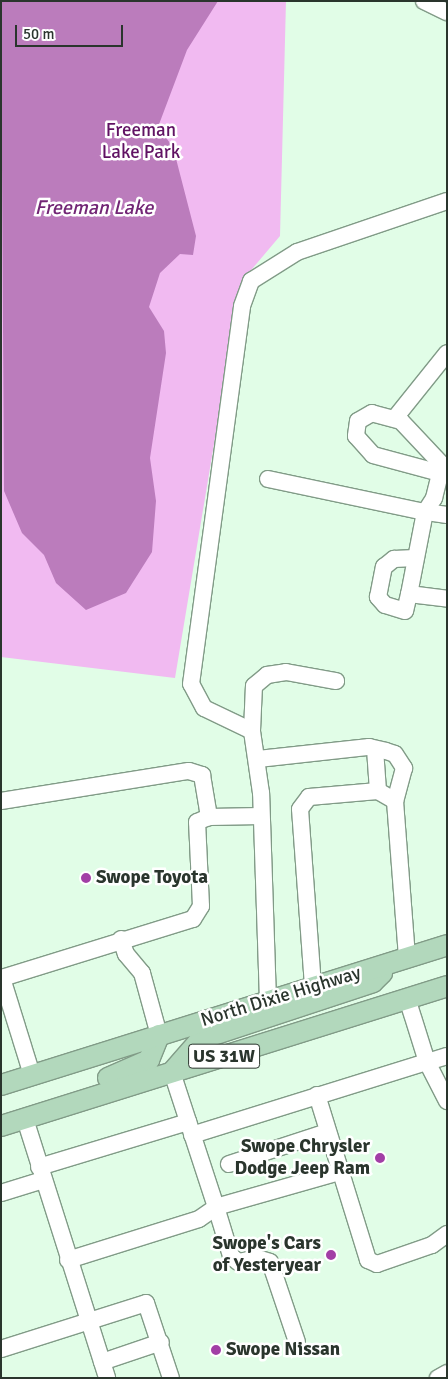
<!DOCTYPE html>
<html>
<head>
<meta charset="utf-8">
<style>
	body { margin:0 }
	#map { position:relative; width:448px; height:1379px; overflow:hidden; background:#e1fde7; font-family:Signika,sans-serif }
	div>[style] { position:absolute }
	.green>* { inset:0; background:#f1baf1 }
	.water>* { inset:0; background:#bb7cbc }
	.roads { filter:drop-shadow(1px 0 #819b87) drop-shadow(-1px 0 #819b87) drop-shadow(0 1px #819b87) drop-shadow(0 -1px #819b87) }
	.minor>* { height:16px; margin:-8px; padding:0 8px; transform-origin:8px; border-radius:8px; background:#fff }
	.major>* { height:20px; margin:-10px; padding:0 10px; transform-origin:10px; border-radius:10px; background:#b2d8bc }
	.dots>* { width:14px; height:14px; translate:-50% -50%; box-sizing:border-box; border:2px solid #fff; border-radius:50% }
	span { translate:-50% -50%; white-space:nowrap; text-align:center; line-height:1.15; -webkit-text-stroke:5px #fff; paint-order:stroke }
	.shield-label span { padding:1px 4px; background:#fff; border:1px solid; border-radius:4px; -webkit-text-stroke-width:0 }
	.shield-label { font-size:18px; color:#2a352d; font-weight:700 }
	.park-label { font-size:19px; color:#601263 }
	.poi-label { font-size:19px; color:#2a352d; font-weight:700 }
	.left { translate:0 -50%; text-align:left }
	.right { translate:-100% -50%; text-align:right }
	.street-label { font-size:19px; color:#2a352d }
	.water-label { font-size:20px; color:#722675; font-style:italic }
	.frame { position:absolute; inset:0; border:2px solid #2a352d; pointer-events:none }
	.scale { position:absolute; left:15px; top:25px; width:108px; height:22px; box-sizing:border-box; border:2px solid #2a352d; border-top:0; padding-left:6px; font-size:15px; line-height:18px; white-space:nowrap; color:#2a352d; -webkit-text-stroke:4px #fff; paint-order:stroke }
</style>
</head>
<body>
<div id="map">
	<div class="green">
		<div style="clip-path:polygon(1px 1px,286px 1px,280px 236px,241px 282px,175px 678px,1px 657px)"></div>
	</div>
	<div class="water">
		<div style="clip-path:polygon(1px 1px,218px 1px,187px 50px,158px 127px,173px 147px,196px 236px,193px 255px,180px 254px,160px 273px,149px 307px,164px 331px,166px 353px,150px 458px,156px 501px,152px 552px,126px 593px,86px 610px,56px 583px,44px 555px,22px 533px,4px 491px)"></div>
	</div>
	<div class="roads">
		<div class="minor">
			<div style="left:424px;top:1px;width:25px;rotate:26deg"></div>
			<div style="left:395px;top:418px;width:83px;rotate:-51.3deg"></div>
			<div style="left:447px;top:470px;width:67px;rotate:-133.2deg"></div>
			<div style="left:401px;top:421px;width:30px;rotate:-165deg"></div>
			<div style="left:372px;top:413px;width:16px;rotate:150deg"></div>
			<div style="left:358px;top:421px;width:15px;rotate:98deg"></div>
			<div style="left:356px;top:436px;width:25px;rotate:48deg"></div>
			<div style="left:373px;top:455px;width:77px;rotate:15.1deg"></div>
			<div style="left:268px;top:479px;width:160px;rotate:11.9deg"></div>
			<div style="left:425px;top:512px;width:17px;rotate:-57deg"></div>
			<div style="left:434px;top:498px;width:25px;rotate:-76deg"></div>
			<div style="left:447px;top:515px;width:22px;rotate:-172deg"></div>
			<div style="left:425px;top:512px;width:84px;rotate:101deg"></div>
			<div style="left:409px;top:594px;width:38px;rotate:7deg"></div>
			<div style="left:409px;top:594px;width:17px;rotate:103deg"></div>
			<div style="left:405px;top:611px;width:21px;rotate:-163deg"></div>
			<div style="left:385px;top:605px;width:11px;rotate:-131deg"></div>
			<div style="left:378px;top:597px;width:31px;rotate:-79deg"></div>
			<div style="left:384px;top:567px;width:13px;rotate:-39deg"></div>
			<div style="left:394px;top:559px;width:21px;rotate:-3deg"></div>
			<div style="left:252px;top:731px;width:45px;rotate:-87.5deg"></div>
			<div style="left:254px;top:686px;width:17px;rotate:-40deg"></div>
			<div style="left:267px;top:675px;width:19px;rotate:-9deg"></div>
			<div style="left:286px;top:672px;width:51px;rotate:10.2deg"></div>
			<div style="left:375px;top:749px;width:42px;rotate:85.9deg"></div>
			<div style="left:258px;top:759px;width:112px;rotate:-6.2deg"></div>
			<div style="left:369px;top:747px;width:17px;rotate:13deg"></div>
			<div style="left:386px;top:751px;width:9px;rotate:18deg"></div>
			<div style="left:395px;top:754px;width:17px;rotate:57deg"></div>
			<div style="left:404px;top:768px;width:34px;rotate:105deg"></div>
			<div style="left:1px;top:801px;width:190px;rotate:-9.1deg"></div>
			<div style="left:189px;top:771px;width:14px;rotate:17deg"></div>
			<div style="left:202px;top:775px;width:43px;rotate:80.5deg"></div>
			<div style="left:121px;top:939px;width:16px;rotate:72deg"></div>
			<div style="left:126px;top:954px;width:25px;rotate:50deg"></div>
			<div style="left:142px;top:973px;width:64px;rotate:74.7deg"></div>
			<div style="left:313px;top:986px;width:177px;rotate:-94.2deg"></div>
			<div style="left:300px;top:809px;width:15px;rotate:-53deg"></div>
			<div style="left:309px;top:797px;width:69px;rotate:-5deg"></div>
			<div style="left:378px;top:791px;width:20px;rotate:30deg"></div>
			<div style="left:395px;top:801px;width:156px;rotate:85.6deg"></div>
			<div style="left:268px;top:1001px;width:208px;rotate:-91.9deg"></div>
			<div style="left:261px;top:793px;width:63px;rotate:-98.3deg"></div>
			<div style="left:252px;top:731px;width:53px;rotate:-154.4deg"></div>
			<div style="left:204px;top:708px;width:27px;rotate:-118deg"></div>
			<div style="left:191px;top:684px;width:381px;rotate:-82.3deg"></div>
			<div style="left:242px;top:306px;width:27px;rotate:-70deg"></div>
			<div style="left:251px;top:281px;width:54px;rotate:-32.2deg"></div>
			<div style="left:297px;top:252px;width:158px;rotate:-18.8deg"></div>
			<div style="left:447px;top:1056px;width:21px;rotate:163deg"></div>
			<div style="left:427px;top:1062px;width:44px;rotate:62.9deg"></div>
			<div style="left:32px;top:1075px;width:102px;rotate:-107.2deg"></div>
			<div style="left:2px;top:978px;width:200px;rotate:-17.2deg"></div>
			<div style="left:193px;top:919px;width:15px;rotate:-58deg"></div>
			<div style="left:201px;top:906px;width:84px;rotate:-92.7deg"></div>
			<div style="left:197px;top:822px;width:13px;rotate:-23deg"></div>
			<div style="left:209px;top:817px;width:52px;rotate:-1.1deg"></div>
			<div style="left:317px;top:1095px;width:173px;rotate:72.8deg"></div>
			<div style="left:368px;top:1260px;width:10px;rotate:24deg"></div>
			<div style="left:377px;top:1264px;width:58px;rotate:-19.1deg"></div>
			<div style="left:432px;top:1245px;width:19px;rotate:-36deg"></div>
			<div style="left:25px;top:1119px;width:272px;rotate:72.4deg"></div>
			<div style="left:192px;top:1135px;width:246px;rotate:-17.3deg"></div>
			<div style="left:427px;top:1062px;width:67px;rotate:-107.4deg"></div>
			<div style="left:229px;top:1164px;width:103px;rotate:-18.1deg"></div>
			<div style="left:39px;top:1167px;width:156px;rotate:-16.8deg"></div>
			<div style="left:1px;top:1193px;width:44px;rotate:-17.2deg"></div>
			<div style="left:68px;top:1260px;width:137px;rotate:-17.4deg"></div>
			<div style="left:199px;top:1219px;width:21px;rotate:-35deg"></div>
			<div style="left:216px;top:1207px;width:142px;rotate:-108.1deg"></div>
			<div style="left:297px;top:1342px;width:84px;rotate:-108.6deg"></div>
			<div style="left:270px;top:1262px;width:14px;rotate:-163deg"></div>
			<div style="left:257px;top:1258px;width:19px;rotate:168deg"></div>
			<div style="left:238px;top:1262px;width:9px;rotate:-139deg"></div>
			<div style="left:231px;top:1256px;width:51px;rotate:-107deg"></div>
			<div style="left:216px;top:1207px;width:128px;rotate:-15.9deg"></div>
			<div style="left:1px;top:1349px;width:152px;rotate:-17.6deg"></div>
			<div style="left:146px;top:1303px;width:79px;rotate:71.6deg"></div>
			<div style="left:102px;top:1362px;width:62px;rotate:-18.7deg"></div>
			<div style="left:438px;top:1378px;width:10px;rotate:-29deg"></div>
		</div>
		<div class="major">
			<div style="left:172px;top:1072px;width:44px;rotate:-48.7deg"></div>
			<div style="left:201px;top:1039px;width:181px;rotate:-18.3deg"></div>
			<div style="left:373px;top:982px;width:13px;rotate:-45deg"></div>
			<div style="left:108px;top:1078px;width:45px;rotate:-23.7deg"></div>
			<div style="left:149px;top:1060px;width:27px;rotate:-68deg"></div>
			<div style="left:1px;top:1085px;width:467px;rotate:-17.4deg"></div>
			<div style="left:1px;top:1126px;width:467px;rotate:-17.4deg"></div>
		</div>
	</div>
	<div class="dots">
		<div style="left:86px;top:878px;background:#a23fa6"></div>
		<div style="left:380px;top:1158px;background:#a23fa6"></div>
		<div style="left:331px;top:1255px;background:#a23fa6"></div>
		<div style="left:216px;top:1350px;background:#a23fa6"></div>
	</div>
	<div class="shield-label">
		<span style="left:224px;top:1056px">US 31W</span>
	</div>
	<div class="park-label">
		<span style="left:141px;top:142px">Freeman<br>Lake Park</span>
	</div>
	<div class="poi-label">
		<span class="left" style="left:96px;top:878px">Swope Toyota</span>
		<span class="right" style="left:370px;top:1158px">Swope Chrysler<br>Dodge Jeep Ram</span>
		<span class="right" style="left:321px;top:1255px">Swope's Cars<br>of Yesteryear</span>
		<span class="left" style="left:226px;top:1350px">Swope Nissan</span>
	</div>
	<div class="street-label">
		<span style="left:281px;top:997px;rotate:-17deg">North Dixie Highway</span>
	</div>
	<div class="water-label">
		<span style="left:94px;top:207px">Freeman Lake</span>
	</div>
	<div class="frame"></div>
	<div class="scale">50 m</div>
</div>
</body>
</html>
